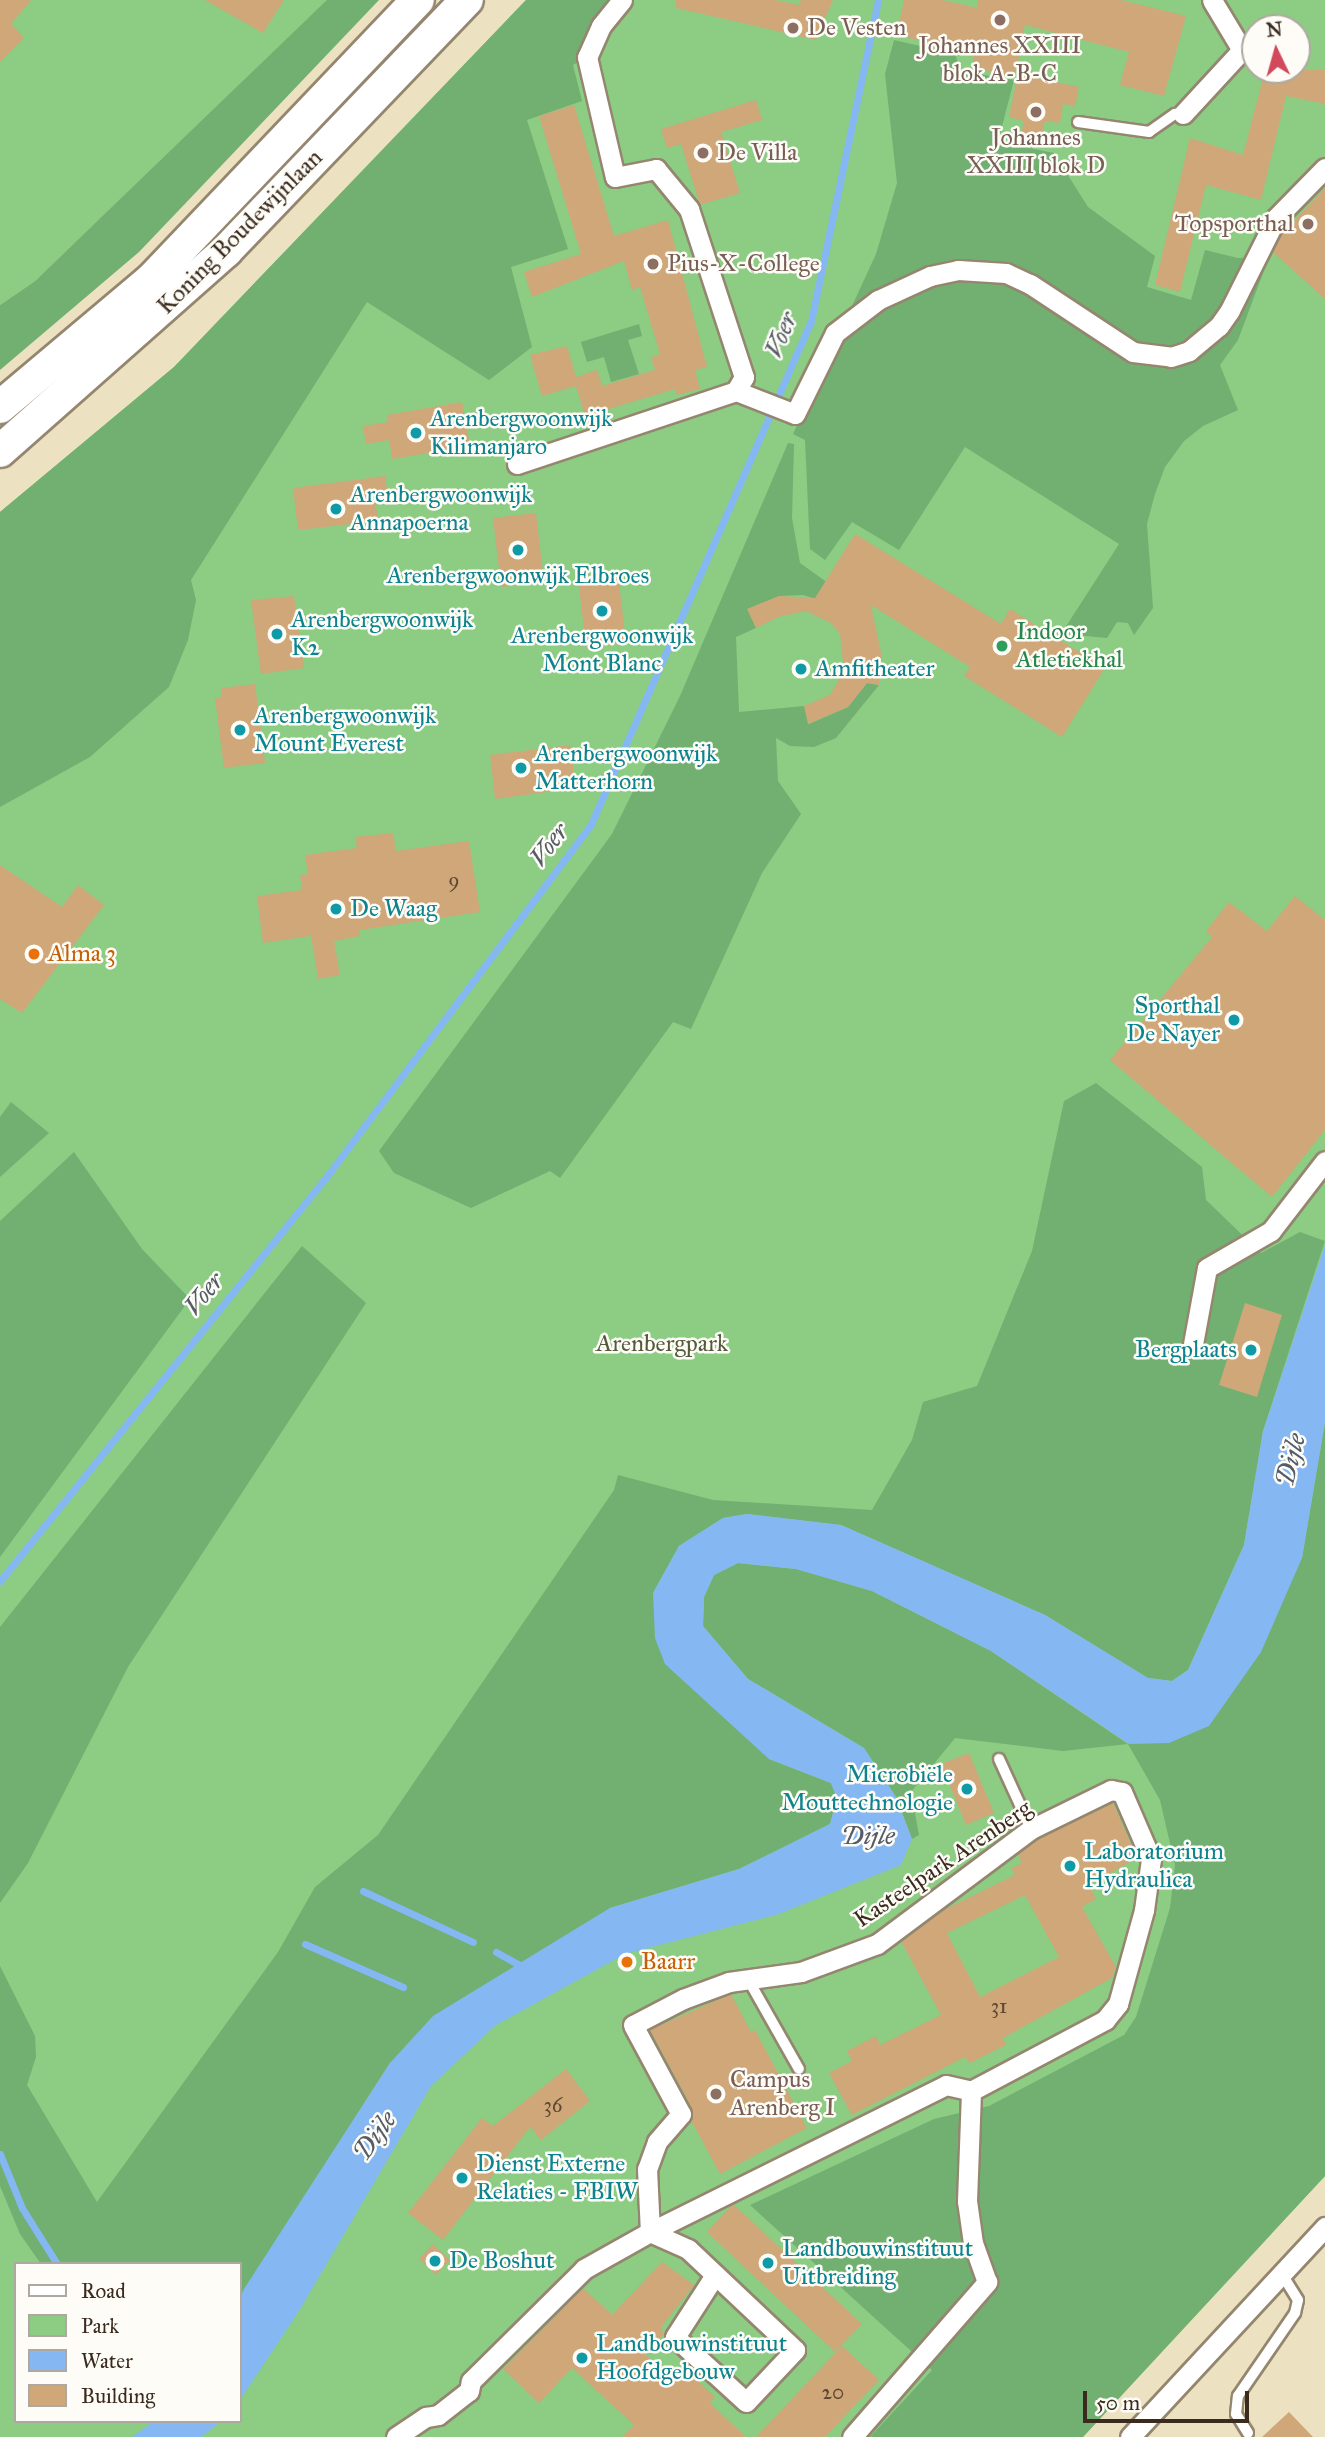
<!DOCTYPE html>
<html>
<head>
<meta charset="utf-8">
<style>
	body { margin:0 }
	#map { position:relative; width:1325px; height:2437px; overflow:hidden; background:#ece1c0; font-family:"IM FELL Great Primer",serif }
	div>[style] { position:absolute }
	.green>* { inset:0; background:#8ccc83 }
	.forest>* { inset:0; background:#71b071 }
	.water>* { inset:0; background:#85b8f2 }
	.stream>* { height:7px; margin:-3.5px; padding:0 3.5px; transform-origin:3.5px; border-radius:3.5px; background:#85b8f2 }
	.building>* { inset:0; background:#cfa778 }
	.roads { filter:drop-shadow(2px 0 #94866f) drop-shadow(-2px 0 #94866f) drop-shadow(0 2px #94866f) drop-shadow(0 -2px #94866f) }
	.service>* { height:10px; margin:-5px; padding:0 5px; transform-origin:5px; border-radius:5px; background:#fff }
	.minor>* { height:19px; margin:-9.5px; padding:0 9.5px; transform-origin:9.5px; border-radius:9.5px; background:#fff }
	.trunk>* { height:32px; margin:-16px; padding:0 16px; transform-origin:16px; border-radius:16px; background:#fff }
	.dots>* { width:19px; height:19px; translate:-50% -50%; box-sizing:border-box; border:4px solid #fdfcf7; border-radius:50% }
	span { translate:-50% -50%; white-space:nowrap; text-align:center; line-height:1.15; -webkit-text-stroke:5px #fdfcf7; paint-order:stroke }
	.number-label { font-size:21px; color:#604934 }
	.number-label span { -webkit-text-stroke-width:0 }
	.education-label { font-size:24px; color:#785e54 }
	.left { translate:0 -50%; text-align:left }
	.right { translate:-100% -50%; text-align:right }
	.street-label { font-size:24px; color:#3b2a1e }
	.culture-label { font-size:24px; color:#0d838f }
	.leisure-label { font-size:24px; color:#27864d }
	.food-label { font-size:24px; color:#c56008 }
	.park-label { font-size:24px; color:#535b3c }
	.water-label { font-size:26px; color:#555c68; font-style:italic }
	.legend { position:absolute; left:14px; top:2262px; width:228px; height:161px; box-sizing:border-box; background:#fdfcf7; border:2px solid #afa8a0; margin:0; padding:9px 12px; list-style:none; font-size:21px; color:#3b2a1e }
	.legend li { display:flex; align-items:center; gap:14px; height:35px }
	.legend b { width:35px; border:2px solid #afa8a0 }
	.north { position:absolute; left:1241px; top:14px; width:70px; height:70px; box-sizing:border-box; background:#fdfcf7; border:2px solid #afa8a0; border-radius:50%; rotate:355deg; font-size:19px; font-weight:700; line-height:28px; text-align:center; color:#3b2a1e }
	.north::after { content:''; display:block; margin:auto; width:24px; height:32px; background:#d1495b; clip-path:polygon(50% 0,100% 100%,50% 72%,0 100%) }
	.scale { position:absolute; left:1083px; top:2391px; width:166px; height:32px; box-sizing:border-box; border:4px solid #3b2a1e; border-top:0; padding-left:9px; font-size:21px; line-height:24px; white-space:nowrap; color:#3b2a1e; -webkit-text-stroke:5px #fdfcf7; paint-order:stroke }
</style>
</head>
<body>
<div id="map">
	<div class="green">
		<div style="clip-path:polygon(0 0,329px 0,35px 281px,0 305px)"></div>
		<div style="clip-path:polygon(evenodd,526px 0,1325px 0,1325px 2176px,1083px 2437px,0 2437px,0 512px,174px 367px,526px 0,1255px 28px,1297px 28px,1297px 70px,1255px 70px,1255px 28px,526px 0,16px 2264px,240px 2264px,240px 2421px,16px 2421px,16px 2264px)"></div>
	</div>
	<div class="forest">
		<div style="clip-path:polygon(327px 0,379px 0,139px 252px,0 370px,0 305px,35px 281px)"></div>
		<div style="clip-path:polygon(526px 0,613px 0,587px 57px,573px 65px,582px 101px,527px 120px,568px 249px,511px 267px,532px 347px,489px 380px,367px 302px,191px 580px,196px 600px,188px 640px,169px 687px,90px 757px,0 807px,0 512px,174px 367px)"></div>
		<div style="clip-path:polygon(894px 40px,955px 54px,961px 71px,1014px 80px,998px 142px,1054px 153px,1088px 207px,1155px 256px,1147px 287px,1191px 300px,1205px 250px,1238px 258px,1269px 257px,1238px 340px,1220px 365px,1238px 410px,1203px 426px,1184px 441px,1165px 467px,1155px 494px,1147px 524px,1153px 608px,1134px 635px,1128px 623px,1117px 622px,1107px 638px,1076px 635px,1065px 628px,1119px 544px,965px 447px,899px 550px,852px 522px,825px 560px,810px 549px,805px 440px,793px 434px,876px 254px,897px 183px,885px 74px)"></div>
		<div style="clip-path:polygon(639px 324px,642px 336px,628px 340px,639px 374px,611px 382px,604px 357px,587px 362px,581px 342px)"></div>
		<div style="clip-path:polygon(788px 443px,794px 444px,792px 518px,800px 563px,846px 596px,826px 602px,803px 595px,779px 596px,748px 609px,756px 628px,736px 637px,739px 712px,804px 706px,809px 724px,848px 707px,867px 683px,879px 685px,836px 738px,814px 747px,790px 746px,776px 738px,778px 781px,801px 814px,762px 873px,691px 1029px,673px 1022px,560px 1178px,550px 1171px,471px 1208px,394px 1173px,379px 1151px,612px 834px,680px 696px)"></div>
		<div style="clip-path:polygon(1096px 1083px,1202px 1167px,1206px 1200px,1261px 1253px,1300px 1232px,1325px 1241px,1263px 1431px,1244px 1545px,1188px 1670px,1172px 1681px,1148px 1678px,1045px 1615px,841px 1525px,747px 1514px,723px 1518px,679px 1546px,653px 1593px,769px 1759px,831px 1783px,837px 1798px,830px 1824px,739px 1869px,610px 1908px,390px 2063px,240px 2297px,240px 2264px,41px 2264px,20px 2234px,0 2186px,0 1966px,35px 2036px,36px 2057px,27px 2085px,97px 2202px,278px 1952px,315px 1887px,378px 1835px,614px 1490px,618px 1475px,713px 1500px,872px 1510px,912px 1440px,923px 1402px,977px 1386px,1032px 1251px,1064px 1101px)"></div>
		<div style="clip-path:polygon(11px 1102px,49px 1133px,0 1177px,0 1117px)"></div>
		<div style="clip-path:polygon(74px 1152px,142px 1249px,190px 1299px,0 1557px,0 1221px)"></div>
		<div style="clip-path:polygon(302px 1246px,366px 1303px,128px 1667px,28px 1863px,0 1903px,0 1627px)"></div>
		<div style="clip-path:polygon(1325px 1422px,1325px 2176px,1083px 2437px,870px 2437px,932px 2370px,750px 2205px,934px 2119px,989px 2106px,1124px 2035px,1136px 2017px,1170px 1908px,1175px 1865px,1160px 1800px,1128px 1744px,1063px 1751px,955px 1738px,911px 1792px,919px 1835px,912px 1839px,896px 1797px,864px 1748px,748px 1679px,703px 1626px,704px 1597px,714px 1575px,738px 1563px,796px 1569px,872px 1591px,991px 1651px,1128px 1744px,1302px 1558px)"></div>
	</div>
	<div class="water">
		<div style="clip-path:polygon(1325px 1245px,1325px 1422px,1302px 1558px,1261px 1652px,1209px 1726px,1169px 1743px,1129px 1744px,991px 1651px,872px 1591px,796px 1569px,738px 1563px,714px 1575px,704px 1597px,703px 1626px,748px 1679px,864px 1748px,896px 1797px,912px 1839px,901px 1865px,779px 1914px,625px 1954px,496px 2025px,431px 2086px,299px 2311px,240px 2400px,240px 2297px,244px 2289px,390px 2063px,433px 2016px,610px 1908px,739px 1869px,830px 1824px,837px 1798px,831px 1783px,769px 1759px,665px 1664px,655px 1638px,653px 1593px,679px 1546px,723px 1518px,747px 1514px,841px 1525px,1045px 1615px,1148px 1678px,1172px 1681px,1188px 1670px,1244px 1545px,1263px 1431px)"></div>
		<div style="clip-path:polygon(154px 2421px,222px 2421px,201px 2437px,132px 2437px)"></div>
	</div>
	<div class="stream">
		<div style="left:0;top:1581px;width:521px;rotate:-51.08deg"></div>
		<div style="left:327px;top:1176px;width:440px;rotate:-53.1deg"></div>
		<div style="left:591px;top:824px;width:549px;rotate:-66.38deg"></div>
		<div style="left:811px;top:321px;width:328px;rotate:-78.2deg"></div>
		<div style="left:363px;top:1891px;width:121px;rotate:24.9deg"></div>
		<div style="left:305px;top:1944px;width:107px;rotate:23.7deg"></div>
		<div style="left:496px;top:1952px;width:25px;rotate:29deg"></div>
		<div style="left:0;top:2154px;width:58px;rotate:67.8deg"></div>
		<div style="left:22px;top:2208px;width:66px;rotate:58deg"></div>
	</div>
	<div class="building">
		<div style="clip-path:polygon(0 0,31px 0,11px 24px,24px 38px,0 62px)"></div>
		<div style="clip-path:polygon(205px 0,284px 0,263px 33px)"></div>
		<div style="clip-path:polygon(676px 0,775px 0,799px 5px,801px 0,833px 0,816px 40px,676px 8px)"></div>
		<div style="clip-path:polygon(904px 0,943px 0,977px 8px,978px 0,1121px 0,1186px 16px,1164px 96px,1120px 85px,1129px 52px,1025px 25px,1015px 78px,973px 67px,974px 56px,969px 53px,905px 37px,907px 26px,899px 24px)"></div>
		<div style="clip-path:polygon(1265px 70px,1325px 70px,1325px 104px,1286px 96px,1261px 200px,1206px 185px,1180px 292px,1155px 285px,1190px 138px,1243px 155px)"></div>
		<div style="clip-path:polygon(1018px 74px,1079px 87px,1075px 106px,1063px 104px,1060px 123px,1045px 121px,1041px 142px,1020px 138px,1024px 121px,1009px 117px)"></div>
		<div style="clip-path:polygon(756px 100px,762px 120px,721px 132px,740px 193px,700px 205px,681px 144px,667px 148px,661px 129px)"></div>
		<div style="clip-path:polygon(574px 105px,614px 236px,668px 220px,707px 367px,695px 370px,700px 389px,677px 395px,675px 389px,585px 416px,576px 386px,542px 396px,530px 355px,567px 346px,576px 377px,597px 370px,602px 386px,655px 370px,651px 357px,660px 354px,640px 287px,632px 290px,624px 261px,532px 297px,524px 272px,581px 254px,539px 116px)"></div>
		<div style="clip-path:polygon(1325px 188px,1325px 299px,1273px 252px,1281px 235px)"></div>
		<div style="clip-path:polygon(462px 402px,470px 446px,392px 459px,389px 440px,366px 444px,363px 426px,388px 422px,387px 415px)"></div>
		<div style="clip-path:polygon(385px 476px,388px 496px,375px 498px,378px 521px,298px 530px,293px 488px)"></div>
		<div style="clip-path:polygon(536px 513px,544px 582px,501px 587px,493px 518px)"></div>
		<div style="clip-path:polygon(855px 534px,1001px 624px,1010px 609px,1105px 668px,1062px 737px,964px 676px,970px 667px,871px 605px,882px 657px,879px 685px,867px 683px,848px 707px,808px 724px,804px 706px,830px 695px,844px 671px,840px 634px,831px 623px,806px 611px,778px 617px,756px 628px,747px 609px,779px 596px,815px 598px)"></div>
		<div style="clip-path:polygon(618px 574px,626px 643px,586px 648px,578px 578px)"></div>
		<div style="clip-path:polygon(294px 596px,304px 668px,261px 674px,251px 600px)"></div>
		<div style="clip-path:polygon(255px 684px,265px 763px,224px 768px,215px 698px,222px 697px,221px 688px)"></div>
		<div style="clip-path:polygon(570px 745px,576px 788px,495px 799px,490px 755px)"></div>
		<div style="clip-path:polygon(393px 833px,396px 851px,469px 841px,480px 912px,360px 930px,360px 936px,334px 941px,340px 975px,318px 979px,311px 936px,263px 943px,257px 896px,302px 890px,300px 875px,308px 874px,305px 855px,357px 848px,355px 837px)"></div>
		<div style="clip-path:polygon(0 865px,62px 907px,78px 885px,104px 905px,22px 1013px,0 999px)"></div>
		<div style="clip-path:polygon(1295px 896px,1325px 920px,1325px 1130px,1272px 1197px,1110px 1060px,1212px 937px,1206px 931px,1229px 902px,1267px 931px)"></div>
		<div style="clip-path:polygon(1245px 1303px,1282px 1315px,1257px 1397px,1219px 1385px)"></div>
		<div style="clip-path:polygon(969px 1753px,994px 1813px,966px 1825px,941px 1764px)"></div>
		<div style="clip-path:polygon(evenodd,1113px 1803px,1137px 1858px,1089px 1885px,1096px 1899px,1082px 1907px,1116px 1967px,1112px 1978px,1003px 2038px,1006px 2045px,970px 2063px,965px 2057px,852px 2115px,829px 2073px,852px 2061px,847px 2051px,876px 2036px,880px 2045px,941px 2015px,901px 1941px,944px 1910px,1015px 1875px,1011px 1868px,1022px 1863px,1018px 1854px,1037px 1840px,1113px 1803px,1025px 1895px,1059px 1957px,980px 1997px,947px 1933px,1025px 1895px)"></div>
		<div style="clip-path:polygon(731px 1994px,751px 2032px,755px 2030px,807px 2128px,720px 2174px,691px 2120px,692px 2108px,650px 2030px)"></div>
		<div style="clip-path:polygon(566px 2069px,590px 2101px,541px 2140px,530px 2127px,443px 2240px,408px 2213px,482px 2118px,493px 2126px)"></div>
		<div style="clip-path:polygon(733px 2204px,862px 2324px,835px 2352px,707px 2232px)"></div>
		<div style="clip-path:polygon(433px 2244px,450px 2260px,436px 2275px,419px 2259px)"></div>
		<div style="clip-path:polygon(662px 2262px,694px 2285px,662px 2326px,663px 2335px,645px 2354px,673px 2379px,684px 2368px,715px 2397px,710px 2403px,746px 2437px,622px 2437px,634px 2425px,572px 2368px,539px 2403px,503px 2369px,583px 2288px,612px 2315px)"></div>
		<div style="clip-path:polygon(842px 2346px,879px 2380px,825px 2437px,756px 2437px)"></div>
		<div style="clip-path:polygon(1289px 2412px,1313px 2437px,1262px 2437px)"></div>
	</div>
	<div class="roads">
		<div class="service">
			<div style="left:1078px;top:122px;width:72px;rotate:8deg"></div>
			<div style="left:1149px;top:132px;width:32px;rotate:-35deg"></div>
			<div style="left:1175px;top:114px;width:8px"></div>
			<div style="left:999px;top:1759px;width:77px;rotate:65.4deg"></div>
			<div style="left:749px;top:1981px;width:101px;rotate:60.4deg"></div>
			<div style="left:1248px;top:2433px;width:22px;rotate:-122deg"></div>
			<div style="left:1236px;top:2414px;width:18px;rotate:-84deg"></div>
			<div style="left:1238px;top:2396px;width:101px;rotate:-55.5deg"></div>
			<div style="left:1295px;top:2313px;width:13px;rotate:-77deg"></div>
			<div style="left:1298px;top:2300px;width:31px;rotate:-122deg"></div>
		</div>
		<div class="minor">
			<div style="left:622px;top:0;width:33px;rotate:129deg"></div>
			<div style="left:601px;top:26px;width:34px;rotate:114deg"></div>
			<div style="left:587px;top:57px;width:123px;rotate:76.9deg"></div>
			<div style="left:615px;top:177px;width:42px;rotate:-11deg"></div>
			<div style="left:656px;top:169px;width:52px;rotate:50.5deg"></div>
			<div style="left:689px;top:209px;width:177px;rotate:71.9deg"></div>
			<div style="left:744px;top:377px;width:16px;rotate:120deg"></div>
			<div style="left:1183px;top:114px;width:87px;rotate:-47.3deg"></div>
			<div style="left:1242px;top:50px;width:58px;rotate:-121deg"></div>
			<div style="left:517px;top:464px;width:231px;rotate:-18.4deg"></div>
			<div style="left:736px;top:391px;width:63px;rotate:21.3deg"></div>
			<div style="left:795px;top:414px;width:90px;rotate:-63.7deg"></div>
			<div style="left:835px;top:333px;width:54px;rotate:-37.5deg"></div>
			<div style="left:878px;top:300px;width:57px;rotate:-24.8deg"></div>
			<div style="left:930px;top:276px;width:29px;rotate:-12deg"></div>
			<div style="left:958px;top:270px;width:48px;rotate:3.6deg"></div>
			<div style="left:1006px;top:273px;width:26px;rotate:25deg"></div>
			<div style="left:1030px;top:284px;width:123px;rotate:33.4deg"></div>
			<div style="left:1133px;top:352px;width:38px;rotate:7deg"></div>
			<div style="left:1171px;top:357px;width:19px;rotate:-18deg"></div>
			<div style="left:1189px;top:351px;width:39px;rotate:-40deg"></div>
			<div style="left:1219px;top:326px;width:19px;rotate:-55deg"></div>
			<div style="left:1230px;top:310px;width:103px;rotate:-63.4deg"></div>
			<div style="left:1276px;top:218px;width:70px;rotate:-45.6deg"></div>
			<div style="left:1193px;top:1344px;width:77px;rotate:-79.6deg"></div>
			<div style="left:1207px;top:1268px;width:74px;rotate:-30deg"></div>
			<div style="left:1271px;top:1231px;width:88px;rotate:-52.4deg"></div>
			<div style="left:396px;top:2437px;width:36px;rotate:-34deg"></div>
			<div style="left:426px;top:2417px;width:12px;rotate:-9deg"></div>
			<div style="left:438px;top:2415px;width:39px;rotate:-38deg"></div>
			<div style="left:469px;top:2391px;width:10px;rotate:-79deg"></div>
			<div style="left:471px;top:2381px;width:159px;rotate:-44.7deg"></div>
			<div style="left:584px;top:2269px;width:76px;rotate:-29.3deg"></div>
			<div style="left:650px;top:2232px;width:330px;rotate:-26.4deg"></div>
			<div style="left:946px;top:2085px;width:26px;rotate:13deg"></div>
			<div style="left:971px;top:2091px;width:152px;rotate:-27.9deg"></div>
			<div style="left:1105px;top:2020px;width:21px;rotate:-51deg"></div>
			<div style="left:1118px;top:2004px;width:98px;rotate:-74.5deg"></div>
			<div style="left:1144px;top:1910px;width:51px;rotate:-82.2deg"></div>
			<div style="left:1151px;top:1859px;width:73px;rotate:-113.4deg"></div>
			<div style="left:1122px;top:1792px;width:11px;rotate:-170deg"></div>
			<div style="left:1111px;top:1790px;width:89px;rotate:154deg"></div>
			<div style="left:1031px;top:1829px;width:192px;rotate:143.2deg"></div>
			<div style="left:877px;top:1944px;width:81px;rotate:159.8deg"></div>
			<div style="left:801px;top:1972px;width:73px;rotate:172.1deg"></div>
			<div style="left:729px;top:1982px;width:49px;rotate:159.7deg"></div>
			<div style="left:683px;top:1999px;width:56px;rotate:152.5deg"></div>
			<div style="left:633px;top:2025px;width:101px;rotate:61.7deg"></div>
			<div style="left:681px;top:2114px;width:37px;rotate:131deg"></div>
			<div style="left:657px;top:2142px;width:29px;rotate:110deg"></div>
			<div style="left:647px;top:2169px;width:63px;rotate:87.3deg"></div>
			<div style="left:650px;top:2232px;width:42px;rotate:24.1deg"></div>
			<div style="left:688px;top:2249px;width:147px;rotate:43.3deg"></div>
			<div style="left:795px;top:2350px;width:71px;rotate:133.3deg"></div>
			<div style="left:746px;top:2402px;width:96px;rotate:-137.5deg"></div>
			<div style="left:675px;top:2337px;width:74px;rotate:-57.2deg"></div>
			<div style="left:852px;top:2437px;width:206px;rotate:-48.9deg"></div>
			<div style="left:987px;top:2282px;width:41px;rotate:-109.7deg"></div>
			<div style="left:973px;top:2243px;width:42px;rotate:-98.1deg"></div>
			<div style="left:967px;top:2201px;width:110px;rotate:-87.9deg"></div>
			<div style="left:1130px;top:2437px;width:287px;rotate:-47.1deg"></div>
		</div>
		<div class="trunk">
			<div style="left:0;top:407px;width:197px;rotate:-40.1deg"></div>
			<div style="left:151px;top:280px;width:387px;rotate:-46.4deg"></div>
			<div style="left:0;top:451px;width:302px;rotate:-41.5deg"></div>
			<div style="left:226px;top:251px;width:348px;rotate:-46.2deg"></div>
		</div>
	</div>
	<div class="dots">
		<div style="left:1000px;top:20px;background:#8d6e63"></div>
		<div style="left:793px;top:28px;background:#8d6e63"></div>
		<div style="left:1036px;top:112px;background:#8d6e63"></div>
		<div style="left:703px;top:153px;background:#8d6e63"></div>
		<div style="left:1308px;top:224px;background:#8d6e63"></div>
		<div style="left:653px;top:264px;background:#8d6e63"></div>
		<div style="left:416px;top:433px;background:#0f9aa8"></div>
		<div style="left:336px;top:509px;background:#0f9aa8"></div>
		<div style="left:518px;top:550px;background:#0f9aa8"></div>
		<div style="left:602px;top:611px;background:#0f9aa8"></div>
		<div style="left:277px;top:634px;background:#0f9aa8"></div>
		<div style="left:1002px;top:646px;background:#2e9e5b"></div>
		<div style="left:801px;top:669px;background:#0f9aa8"></div>
		<div style="left:240px;top:730px;background:#0f9aa8"></div>
		<div style="left:521px;top:768px;background:#0f9aa8"></div>
		<div style="left:336px;top:909px;background:#0f9aa8"></div>
		<div style="left:34px;top:954px;background:#e8710a"></div>
		<div style="left:1234px;top:1020px;background:#0f9aa8"></div>
		<div style="left:1251px;top:1350px;background:#0f9aa8"></div>
		<div style="left:967px;top:1789px;background:#0f9aa8"></div>
		<div style="left:1070px;top:1866px;background:#0f9aa8"></div>
		<div style="left:627px;top:1962px;background:#e8710a"></div>
		<div style="left:716px;top:2094px;background:#8d6e63"></div>
		<div style="left:462px;top:2178px;background:#0f9aa8"></div>
		<div style="left:435px;top:2261px;background:#0f9aa8"></div>
		<div style="left:768px;top:2263px;background:#0f9aa8"></div>
		<div style="left:582px;top:2358px;background:#0f9aa8"></div>
	</div>
	<div class="number-label">
		<span style="left:454px;top:880px">9</span>
		<span style="left:999px;top:2006px">31</span>
		<span style="left:553px;top:2105px">36</span>
		<span style="left:833px;top:2392px">20</span>
	</div>
	<div class="education-label">
		<span class="left" style="left:807px;top:28px">De Vesten</span>
		<span style="left:1000px;top:60px">Johannes XXIII<br>blok A-B-C</span>
		<span style="left:1036px;top:152px">Johannes<br>XXIII blok D</span>
		<span class="left" style="left:717px;top:153px">De Villa</span>
		<span class="right" style="left:1294px;top:224px">Topsporthal</span>
		<span class="left" style="left:667px;top:264px">Pius-X-College</span>
		<span class="left" style="left:730px;top:2094px">Campus<br>Arenberg I</span>
	</div>
	<div class="street-label">
		<span style="left:240px;top:232px;rotate:-45deg">Koning Boudewijnlaan</span>
		<span style="left:943px;top:1864px;rotate:-34deg">Kasteelpark Arenberg</span>
	</div>
	<div class="culture-label">
		<span class="left" style="left:430px;top:433px">Arenbergwoonwijk<br>Kilimanjaro</span>
		<span class="left" style="left:350px;top:509px">Arenbergwoonwijk<br>Annapoerna</span>
		<span style="left:518px;top:576px">Arenbergwoonwijk Elbroes</span>
		<span class="left" style="left:291px;top:634px">Arenbergwoonwijk<br>K2</span>
		<span style="left:602px;top:650px">Arenbergwoonwijk<br>Mont Blanc</span>
		<span class="left" style="left:815px;top:669px">Amfitheater</span>
		<span class="left" style="left:254px;top:730px">Arenbergwoonwijk<br>Mount Everest</span>
		<span class="left" style="left:535px;top:768px">Arenbergwoonwijk<br>Matterhorn</span>
		<span class="left" style="left:350px;top:909px">De Waag</span>
		<span class="right" style="left:1220px;top:1020px">Sporthal<br>De Nayer</span>
		<span class="right" style="left:1237px;top:1350px">Bergplaats</span>
		<span class="right" style="left:953px;top:1789px">Microbiële<br>Mouttechnologie</span>
		<span class="left" style="left:1084px;top:1866px">Laboratorium<br>Hydraulica</span>
		<span class="left" style="left:476px;top:2178px">Dienst Externe<br>Relaties - FBIW</span>
		<span class="left" style="left:782px;top:2263px">Landbouwinstituut<br>Uitbreiding</span>
		<span class="left" style="left:449px;top:2261px">De Boshut</span>
		<span class="left" style="left:596px;top:2358px">Landbouwinstituut<br>Hoofdgebouw</span>
	</div>
	<div class="leisure-label">
		<span class="left" style="left:1016px;top:646px">Indoor<br>Atletiekhal</span>
	</div>
	<div class="food-label">
		<span class="left" style="left:48px;top:954px">Alma 3</span>
		<span class="left" style="left:641px;top:1962px">Baarr</span>
	</div>
	<div class="park-label">
		<span style="left:662px;top:1344px">Arenbergpark</span>
	</div>
	<div class="water-label">
		<span style="left:781px;top:335px;rotate:-68deg">Voer</span>
		<span style="left:549px;top:845px;rotate:-53deg">Voer</span>
		<span style="left:204px;top:1294px;rotate:-51deg">Voer</span>
		<span style="left:1291px;top:1460px;rotate:-76deg">Dijle</span>
		<span style="left:868px;top:1836px">Dijle</span>
		<span style="left:375px;top:2136px;rotate:-54deg">Dijle</span>
	</div>
	<ul class="legend">
	<li><b style="height:9px;background:#fff"></b>Road</li>
	<li><b style="height:19px;background:#8ccc83"></b>Park</li>
	<li><b style="height:19px;background:#85b8f2"></b>Water</li>
	<li><b style="height:19px;background:#cfa778"></b>Building</li>
	</ul>
	<div class="north">N</div>
	<div class="scale">50 m</div>
</div>
</body>
</html>
